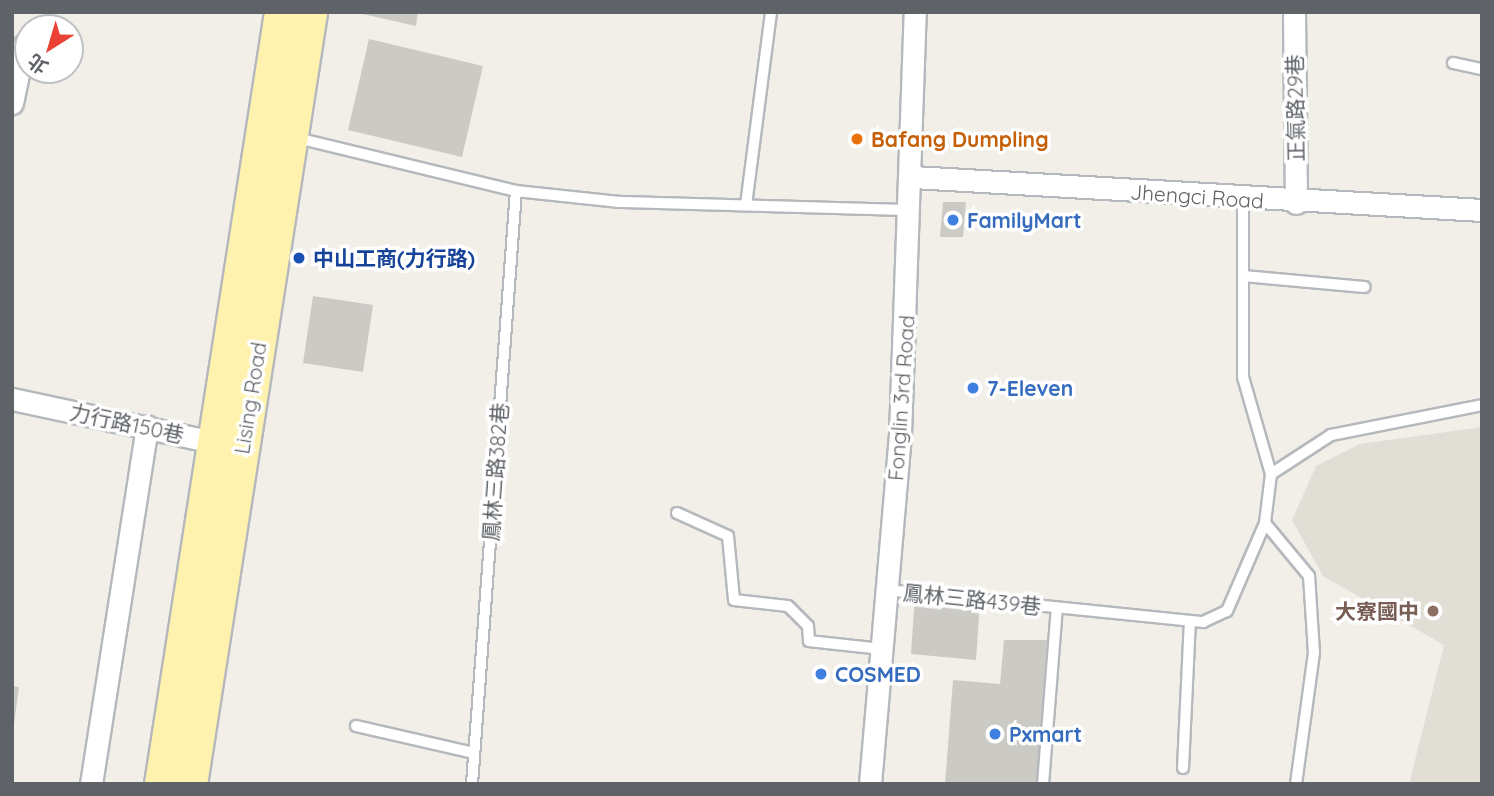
<!DOCTYPE html>
<html>
<head>
<meta charset="utf-8">
<style>
	body { margin:0 }
	#map { position:relative; width:1494px; height:796px; overflow:hidden; background:#f1efe8; font-family:Quicksand,"Noto Sans TC",sans-serif }
	div>[style] { position:absolute }
	.education>* { inset:0; background:#e1ded6 }
	.building>* { inset:0; background:#cccac5 }
	.roads { filter:drop-shadow(2px 0 #b5b8bc) drop-shadow(-2px 0 #b5b8bc) drop-shadow(0 2px #b5b8bc) drop-shadow(0 -2px #b5b8bc) }
	.lane>* { height:10px; margin:-5px; padding:0 5px; transform-origin:5px; border-radius:5px; background:#fff }
	.street>* { height:21px; margin:-10.5px; padding:0 10.5px; transform-origin:10.5px; border-radius:10.5px; background:#fff }
	.primary>* { height:33px; margin:-16.5px; padding:0 16.5px; transform-origin:16.5px; border-radius:16.5px; background:#fff2af }
	.dots>* { width:19px; height:19px; translate:-50% -50%; box-sizing:border-box; border:4px solid #fff; border-radius:50% }
	span { translate:-50% -50%; white-space:nowrap; text-align:center; line-height:1.15; -webkit-text-stroke:7px #fff; paint-order:stroke }
	.street-label { font-size:21px; color:#5f6368 }
	.food-label { font-size:21px; color:#c56008; font-weight:700 }
	.left { translate:0 -50%; text-align:left }
	.shop-label { font-size:21px; color:#366cbe; font-weight:700 }
	.transit-label { font-size:21px; color:#164399; font-weight:700 }
	.education-label { font-size:21px; color:#785e54; font-weight:700 }
	.right { translate:-100% -50%; text-align:right }
	.frame { position:absolute; inset:0; border:14px solid #5f6368; pointer-events:none }
	.north { position:absolute; left:14px; top:14px; width:70px; height:70px; box-sizing:border-box; background:#fff; border:2px solid #bfc1c3; border-radius:50%; rotate:217deg; font-size:19px; font-weight:700; line-height:28px; text-align:center; color:#5f6368 }
	.north::after { content:''; display:block; margin:auto; width:24px; height:32px; background:#ea4335; clip-path:polygon(50% 0,100% 100%,50% 72%,0 100%) }
</style>
</head>
<body>
<div id="map">
	<div class="education">
		<div style="clip-path:polygon(1482px 427px,1482px 784px,1409px 784px,1444px 645px,1323px 576px,1292px 520px,1316px 466px,1360px 444px)"></div>
	</div>
	<div class="building">
		<div style="clip-path:polygon(354px 12px,418px 12px,416px 26px)"></div>
		<div style="clip-path:polygon(369px 39px,483px 66px,462px 157px,348px 130px)"></div>
		<div style="clip-path:polygon(943px 202px,966px 202px,963px 237px,940px 237px)"></div>
		<div style="clip-path:polygon(313px 296px,373px 305px,363px 372px,303px 363px)"></div>
		<div style="clip-path:polygon(915px 595px,980px 602px,976px 660px,911px 654px)"></div>
		<div style="clip-path:polygon(1004px 640px,1047px 640px,1037px 784px,945px 784px,953px 680px,1000px 684px)"></div>
		<div style="clip-path:polygon(12px 686px,19px 687px,14px 724px,12px 724px)"></div>
	</div>
	<div class="roads">
		<div class="lane">
			<div style="left:1453px;top:63px;width:30px;rotate:12deg"></div>
			<div style="left:293px;top:137px;width:229px;rotate:13.6deg"></div>
			<div style="left:516px;top:191px;width:104px;rotate:6.1deg"></div>
			<div style="left:619px;top:202px;width:291px;rotate:1.6deg"></div>
			<div style="left:1243px;top:200px;width:177px;rotate:90deg"></div>
			<div style="left:1243px;top:377px;width:101px;rotate:73.9deg"></div>
			<div style="left:746px;top:205px;width:195px;rotate:-82.6deg"></div>
			<div style="left:1243px;top:276px;width:122px;rotate:5.2deg"></div>
			<div style="left:677px;top:513px;width:56px;rotate:24.3deg"></div>
			<div style="left:728px;top:536px;width:64px;rotate:84.6deg"></div>
			<div style="left:734px;top:600px;width:54px;rotate:6.3deg"></div>
			<div style="left:788px;top:606px;width:28px;rotate:45deg"></div>
			<div style="left:808px;top:626px;width:15px;rotate:86deg"></div>
			<div style="left:809px;top:641px;width:73px;rotate:6.3deg"></div>
			<div style="left:887px;top:590px;width:318px;rotate:5.8deg"></div>
			<div style="left:1203px;top:622px;width:26px;rotate:-25deg"></div>
			<div style="left:1227px;top:611px;width:96px;rotate:-66.6deg"></div>
			<div style="left:356px;top:726px;width:121px;rotate:12.9deg"></div>
			<div style="left:1183px;top:768px;width:147px;rotate:-87.3deg"></div>
			<div style="left:472px;top:784px;width:595px;rotate:-85.76deg"></div>
			<div style="left:1043px;top:784px;width:177px;rotate:-85.5deg"></div>
			<div style="left:1296px;top:784px;width:132px;rotate:-82.2deg"></div>
			<div style="left:1314px;top:653px;width:77px;rotate:-93.7deg"></div>
			<div style="left:1309px;top:576px;width:69px;rotate:-129.7deg"></div>
			<div style="left:1265px;top:523px;width:49px;rotate:-83deg"></div>
			<div style="left:1271px;top:474px;width:72px;rotate:-33deg"></div>
			<div style="left:1331px;top:435px;width:154px;rotate:-11.2deg"></div>
		</div>
		<div class="street">
			<div style="left:1294px;top:12px;width:191px;rotate:89.4deg"></div>
			<div style="left:12px;top:103px;width:59px;rotate:-78.3deg"></div>
			<div style="left:913px;top:177px;width:570px;rotate:3.32deg"></div>
			<div style="left:12px;top:399px;width:219px;rotate:12.1deg"></div>
			<div style="left:91px;top:784px;width:362px;rotate:-81.1deg"></div>
			<div style="left:870px;top:784px;width:351px;rotate:-85.1deg"></div>
			<div style="left:900px;top:434px;width:422px;rotate:-88deg"></div>
		</div>
		<div class="primary">
			<div style="left:161px;top:784px;width:781px;rotate:-81.16deg"></div>
			<div style="left:190px;top:784px;width:781px;rotate:-81.16deg"></div>
		</div>
	</div>
	<div class="dots">
		<div style="left:857px;top:139px;background:#e8710a"></div>
		<div style="left:953px;top:220px;background:#3f7fe0"></div>
		<div style="left:299px;top:258px;background:#1a4fb4"></div>
		<div style="left:973px;top:388px;background:#3f7fe0"></div>
		<div style="left:1433px;top:611px;background:#8d6e63"></div>
		<div style="left:821px;top:674px;background:#3f7fe0"></div>
		<div style="left:995px;top:734px;background:#3f7fe0"></div>
	</div>
	<div class="street-label">
		<span style="left:1295px;top:108px;rotate:-91deg">正氣路29巷</span>
		<span style="left:1197px;top:196px;rotate:4deg">Jhengci Road</span>
		<span style="left:250px;top:398px;rotate:-81deg">Lising Road</span>
		<span style="left:901px;top:398px;rotate:-86deg">Fonglin 3rd Road</span>
		<span style="left:127px;top:423px;rotate:12deg">力行路150巷</span>
		<span style="left:495px;top:472px;rotate:-86deg">鳳林三路382巷</span>
		<span style="left:972px;top:599px;rotate:6deg">鳳林三路439巷</span>
	</div>
	<div class="food-label">
		<span class="left" style="left:871px;top:139px">Bafang Dumpling</span>
	</div>
	<div class="shop-label">
		<span class="left" style="left:967px;top:220px">FamilyMart</span>
		<span class="left" style="left:987px;top:388px">7-Eleven</span>
		<span class="left" style="left:835px;top:674px">COSMED</span>
		<span class="left" style="left:1009px;top:734px">Pxmart</span>
	</div>
	<div class="transit-label">
		<span class="left" style="left:313px;top:258px">中山工商(力行路)</span>
	</div>
	<div class="education-label">
		<span class="right" style="left:1419px;top:611px">大寮國中</span>
	</div>
	<div class="frame"></div>
	<div class="north">北</div>
</div>
</body>
</html>
